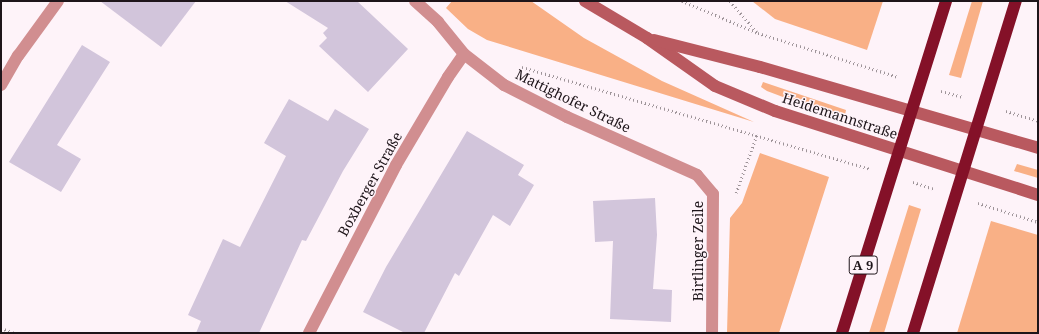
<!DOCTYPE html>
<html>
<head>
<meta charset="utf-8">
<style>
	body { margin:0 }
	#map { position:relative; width:1039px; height:334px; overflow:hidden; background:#fef3f9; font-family:"Noto Serif",serif }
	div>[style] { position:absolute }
	.green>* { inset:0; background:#f9b086 }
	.building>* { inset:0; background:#d2c5db }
	.path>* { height:2.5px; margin-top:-1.25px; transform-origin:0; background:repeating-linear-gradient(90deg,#9e9499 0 1px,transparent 0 4px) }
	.street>* { height:12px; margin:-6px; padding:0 6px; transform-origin:6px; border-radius:6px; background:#d18e90 }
	.secondary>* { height:12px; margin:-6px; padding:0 6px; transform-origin:6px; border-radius:6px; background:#b9595f }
	.highway>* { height:12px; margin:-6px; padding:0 6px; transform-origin:6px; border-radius:6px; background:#841128 }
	span { translate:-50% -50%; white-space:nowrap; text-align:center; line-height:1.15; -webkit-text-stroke:3px #fef3f9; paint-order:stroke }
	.shield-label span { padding:1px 3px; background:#fef3f9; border:1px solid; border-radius:3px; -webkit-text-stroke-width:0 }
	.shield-label { font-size:13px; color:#1e151a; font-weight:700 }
	.street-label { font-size:14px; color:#1e151a }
	.frame { position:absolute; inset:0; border:2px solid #1e151a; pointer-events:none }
</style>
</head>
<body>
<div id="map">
	<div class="green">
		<div style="clip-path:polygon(452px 1px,531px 1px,584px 38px,662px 81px,754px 122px,487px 40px,468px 29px,446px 8px)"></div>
		<div style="clip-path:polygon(752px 1px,883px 1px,867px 50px,775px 19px)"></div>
		<div style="clip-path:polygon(972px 1px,983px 1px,961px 78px,949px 75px)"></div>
		<div style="clip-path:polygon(763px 82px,846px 110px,844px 120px,767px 91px,761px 87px)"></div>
		<div style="clip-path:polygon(760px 153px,829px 177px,779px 333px,727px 333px,730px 218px,742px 203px)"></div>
		<div style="clip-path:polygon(1017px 164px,1038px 170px,1038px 178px,1014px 171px)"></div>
		<div style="clip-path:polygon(909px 205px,921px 209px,884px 333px,869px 333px)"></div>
		<div style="clip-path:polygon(991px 221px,1038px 235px,1038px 333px,957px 333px)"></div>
	</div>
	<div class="building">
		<div style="clip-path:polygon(100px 1px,196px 1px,161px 47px)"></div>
		<div style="clip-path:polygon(285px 1px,357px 1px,408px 49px,368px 92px,319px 46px,327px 38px,323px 33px,328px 28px)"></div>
		<div style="clip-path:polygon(82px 45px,110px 62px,57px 145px,81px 159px,61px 192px,9px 162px)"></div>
		<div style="clip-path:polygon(289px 99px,328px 121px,335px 109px,369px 129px,343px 171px,306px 241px,302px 240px,259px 333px,196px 333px,201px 321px,188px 315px,223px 239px,240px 247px,286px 156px,264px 143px)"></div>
		<div style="clip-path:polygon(467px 131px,524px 165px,518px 175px,534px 185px,510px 226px,493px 215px,459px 276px,455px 273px,424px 333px,405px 333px,363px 312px,386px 267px)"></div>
		<div style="clip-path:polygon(655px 198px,657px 235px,653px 289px,672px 290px,671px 322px,610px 319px,613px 241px,595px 242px,593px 201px)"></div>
	</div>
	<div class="path">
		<div style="left:682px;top:1px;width:82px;rotate:22.8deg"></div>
		<div style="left:758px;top:33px;width:147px;rotate:17.4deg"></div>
		<div style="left:730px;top:1px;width:41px;rotate:48.9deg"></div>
		<div style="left:522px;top:67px;width:363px;rotate:16.3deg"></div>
		<div style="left:941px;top:91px;width:23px;rotate:15deg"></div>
		<div style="left:1006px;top:111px;width:34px;rotate:17deg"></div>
		<div style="left:913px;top:182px;width:23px;rotate:18deg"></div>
		<div style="left:736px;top:193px;width:63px;rotate:-70.4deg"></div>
		<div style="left:978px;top:203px;width:63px;rotate:17.6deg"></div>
		<div style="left:1px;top:328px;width:15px;rotate:20deg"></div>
	</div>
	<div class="street">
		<div style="left:415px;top:1px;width:31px;rotate:42deg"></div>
		<div style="left:438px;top:22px;width:41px;rotate:50.9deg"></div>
		<div style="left:464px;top:54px;width:51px;rotate:37.8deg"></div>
		<div style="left:504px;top:85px;width:71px;rotate:26.9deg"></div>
		<div style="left:567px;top:117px;width:142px;rotate:24deg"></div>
		<div style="left:697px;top:175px;width:25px;rotate:50deg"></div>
		<div style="left:713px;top:194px;width:139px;rotate:90.4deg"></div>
		<div style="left:1px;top:85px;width:34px;rotate:-60deg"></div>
		<div style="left:18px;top:56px;width:68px;rotate:-54deg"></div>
		<div style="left:309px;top:333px;width:189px;rotate:-62.6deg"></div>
		<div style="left:396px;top:165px;width:102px;rotate:-59.4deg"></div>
		<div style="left:448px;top:77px;width:28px;rotate:-55deg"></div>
	</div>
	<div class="secondary">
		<div style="left:585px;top:1px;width:72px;rotate:30.8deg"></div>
		<div style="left:647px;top:38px;width:83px;rotate:35.2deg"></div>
		<div style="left:715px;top:86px;width:65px;rotate:22.6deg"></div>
		<div style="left:775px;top:111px;width:276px;rotate:17.7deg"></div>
		<div style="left:654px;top:40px;width:109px;rotate:14.3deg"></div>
		<div style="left:760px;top:67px;width:290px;rotate:16.2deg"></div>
	</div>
	<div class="highway">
		<div style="left:842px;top:333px;width:348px;rotate:-72.6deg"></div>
		<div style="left:913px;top:333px;width:348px;rotate:-72.8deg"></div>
	</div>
	<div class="shield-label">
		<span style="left:863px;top:265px">A 9</span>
	</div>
	<div class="street-label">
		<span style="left:573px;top:101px;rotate:26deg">Mattighofer Straße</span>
		<span style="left:840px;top:116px;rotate:18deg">Heidemannstraße</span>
		<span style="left:370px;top:184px;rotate:-61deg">Boxberger Straße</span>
		<span style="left:698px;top:251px;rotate:-90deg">Birtlinger Zeile</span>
	</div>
	<div class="frame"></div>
</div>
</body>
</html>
